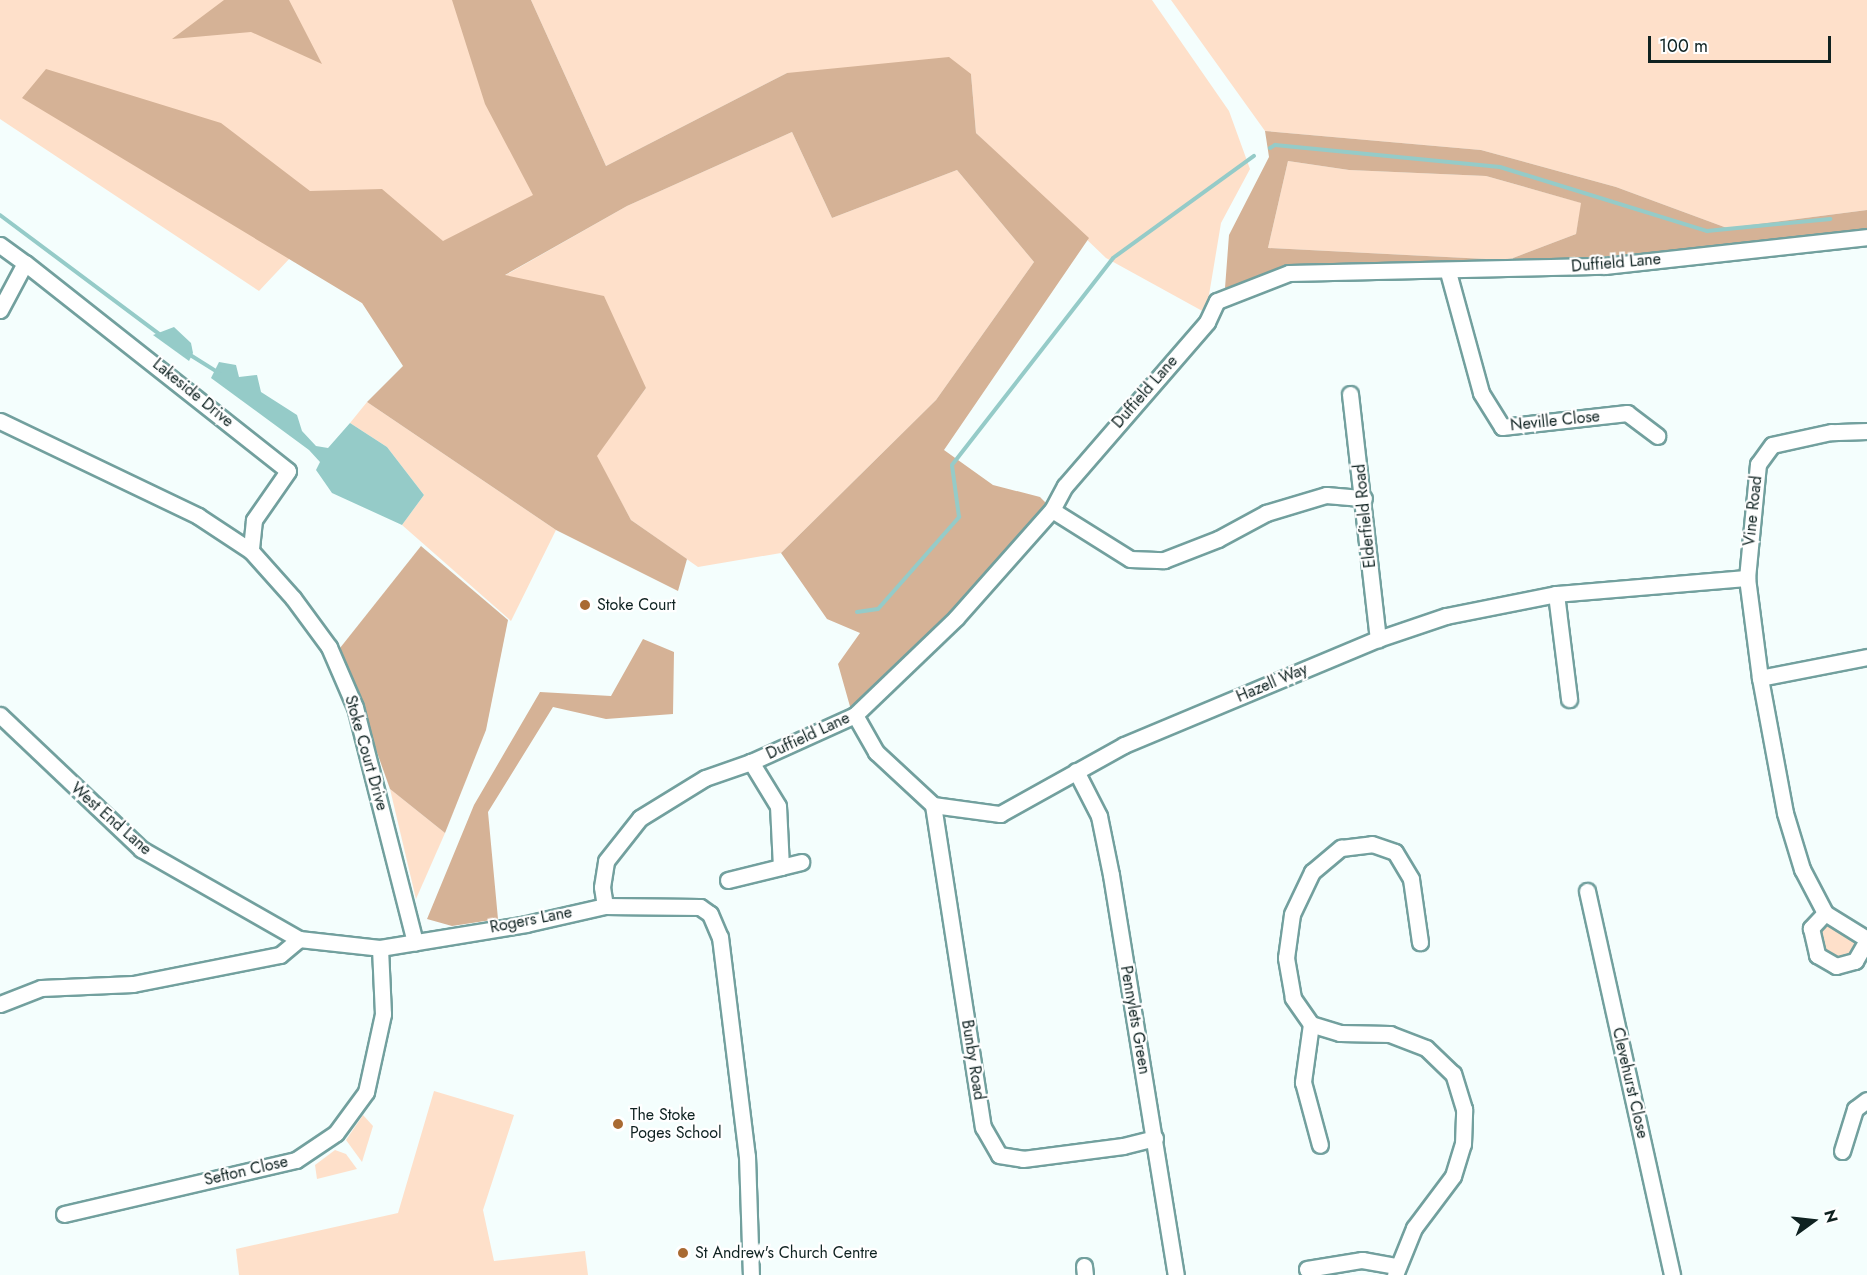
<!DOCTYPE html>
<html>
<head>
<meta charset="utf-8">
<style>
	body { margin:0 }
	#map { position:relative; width:1867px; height:1275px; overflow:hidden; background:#f4fefd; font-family:Jost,sans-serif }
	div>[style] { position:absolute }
	.green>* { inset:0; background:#fee0ca }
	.forest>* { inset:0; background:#d5b296 }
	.water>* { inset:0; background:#95cbc8 }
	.stream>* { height:4px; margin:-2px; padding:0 2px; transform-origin:2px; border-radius:2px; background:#95cbc8 }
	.roads { filter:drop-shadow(2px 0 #72a09e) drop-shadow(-2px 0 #72a09e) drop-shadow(0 2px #72a09e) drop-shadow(0 -2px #72a09e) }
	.minor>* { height:15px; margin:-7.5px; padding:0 7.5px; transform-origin:7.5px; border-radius:7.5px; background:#fff }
	.dots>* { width:16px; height:16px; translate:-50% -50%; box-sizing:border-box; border:3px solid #fff; border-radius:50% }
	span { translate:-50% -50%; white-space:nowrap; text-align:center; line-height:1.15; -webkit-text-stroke:4.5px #fff; paint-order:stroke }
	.street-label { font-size:16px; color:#0f2221 }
	.poi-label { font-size:16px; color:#0f2221 }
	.left { translate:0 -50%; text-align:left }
	.north { position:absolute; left:1783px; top:1191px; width:60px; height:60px; -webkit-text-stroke:4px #fff; paint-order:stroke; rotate:75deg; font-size:16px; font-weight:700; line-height:24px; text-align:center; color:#0f2221 }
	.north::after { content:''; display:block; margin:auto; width:21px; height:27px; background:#0f2221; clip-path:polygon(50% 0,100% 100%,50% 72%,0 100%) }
	.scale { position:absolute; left:1648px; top:36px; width:183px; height:27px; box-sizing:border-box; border:3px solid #0f2221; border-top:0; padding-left:8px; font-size:18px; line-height:21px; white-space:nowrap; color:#0f2221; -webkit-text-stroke:4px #fff; paint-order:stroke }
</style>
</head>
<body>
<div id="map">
	<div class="green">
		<div style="clip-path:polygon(0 0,510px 0,591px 174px,362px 303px,291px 257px,259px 291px,0 119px)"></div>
		<div style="clip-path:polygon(531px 0,1152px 0,1229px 111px,1250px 169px,1221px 223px,1206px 313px,1106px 258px,976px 133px,971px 74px,787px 73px,606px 166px)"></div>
		<div style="clip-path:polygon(1171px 0,1867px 0,1867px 210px,1727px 228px,1616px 187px,1481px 150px,1265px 131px)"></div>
		<div style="clip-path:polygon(792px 132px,832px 218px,957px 170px,1034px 262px,936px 400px,781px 553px,698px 567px,631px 520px,596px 456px,646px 388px,504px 276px,627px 206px)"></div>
		<div style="clip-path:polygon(1288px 161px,1349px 170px,1486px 176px,1582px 203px,1576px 234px,1513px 258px,1514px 264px,1487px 267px,1486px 259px,1268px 248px)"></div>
		<div style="clip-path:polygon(367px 402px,556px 530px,511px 621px,402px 525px,424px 495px,387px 447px,350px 423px)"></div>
		<div style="clip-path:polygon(390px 789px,445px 833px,416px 899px)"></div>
		<div style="clip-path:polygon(1831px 924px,1855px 939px,1856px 953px,1838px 961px,1820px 948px,1817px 938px,1822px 927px)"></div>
		<div style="clip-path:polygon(434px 1091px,514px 1115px,483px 1210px,494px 1261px,585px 1251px,588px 1275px,239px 1275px,236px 1249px,398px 1213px)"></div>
		<div style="clip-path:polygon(363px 1115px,373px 1126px,362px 1162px,346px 1140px)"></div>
		<div style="clip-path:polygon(335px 1150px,346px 1154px,357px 1169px,317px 1179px,315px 1165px)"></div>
	</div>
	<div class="forest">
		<div style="clip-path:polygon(224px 0,289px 0,322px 64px,251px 32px,172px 39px)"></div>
		<div style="clip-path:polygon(452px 0,531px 0,606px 166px,787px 73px,949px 57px,971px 74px,976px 133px,1089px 238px,944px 450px,993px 485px,1040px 497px,1049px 506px,954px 615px,851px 710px,838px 664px,860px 633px,827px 619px,781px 553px,936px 400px,1034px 262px,957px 170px,832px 218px,792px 132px,627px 206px,505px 275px,604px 296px,646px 388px,597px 456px,631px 520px,687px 559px,678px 591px,556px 530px,367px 402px,403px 366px,362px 303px,22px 98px,46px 69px,221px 123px,310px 191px,382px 189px,443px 241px,533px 195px,485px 104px)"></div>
		<div style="clip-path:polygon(1265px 131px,1481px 150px,1616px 187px,1727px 228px,1867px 210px,1867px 235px,1514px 264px,1513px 258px,1576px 234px,1581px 203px,1486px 176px,1349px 170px,1288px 161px,1268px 248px,1486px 259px,1487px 267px,1309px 264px,1225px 288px,1229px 235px,1269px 157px)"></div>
		<div style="clip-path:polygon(421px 546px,508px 620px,486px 730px,445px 833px,390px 789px,340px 648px)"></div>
		<div style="clip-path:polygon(643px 639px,674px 652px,673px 714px,606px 719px,553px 707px,488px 812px,498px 919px,452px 926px,427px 919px,474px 805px,540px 692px,611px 696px)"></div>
	</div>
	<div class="water">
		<div style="clip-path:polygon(174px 327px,191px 343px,193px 353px,189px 361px,153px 335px)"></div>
		<div style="clip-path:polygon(219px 362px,236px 365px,239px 377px,257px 375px,261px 392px,297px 415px,302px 431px,316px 446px,328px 448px,350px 423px,387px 447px,424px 495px,402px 525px,332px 493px,316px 470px,320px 462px,309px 450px,211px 378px)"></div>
	</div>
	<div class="stream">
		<div style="left:1270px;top:148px;width:6px;rotate:-31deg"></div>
		<div style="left:1275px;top:145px;width:226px;rotate:5.6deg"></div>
		<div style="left:1500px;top:167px;width:217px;rotate:17.2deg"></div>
		<div style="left:1707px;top:231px;width:124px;rotate:-5.6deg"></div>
		<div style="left:0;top:215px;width:199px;rotate:36.8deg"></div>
		<div style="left:187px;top:353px;width:38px;rotate:32deg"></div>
		<div style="left:857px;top:612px;width:21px;rotate:-8deg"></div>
		<div style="left:878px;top:609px;width:123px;rotate:-48.6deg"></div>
		<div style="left:959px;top:517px;width:52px;rotate:-97.7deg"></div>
		<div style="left:952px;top:465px;width:262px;rotate:-52.1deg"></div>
		<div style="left:1113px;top:258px;width:174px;rotate:-35.9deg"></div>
	</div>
	<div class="roads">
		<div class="minor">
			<div style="left:0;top:245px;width:31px;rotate:36deg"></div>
			<div style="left:1448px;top:272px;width:125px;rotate:74.7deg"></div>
			<div style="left:1481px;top:393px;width:40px;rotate:58deg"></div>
			<div style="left:1502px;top:427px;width:126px;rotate:-6.4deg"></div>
			<div style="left:1627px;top:413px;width:38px;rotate:37deg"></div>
			<div style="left:0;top:310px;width:53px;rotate:-62deg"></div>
			<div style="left:25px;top:263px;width:335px;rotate:38.3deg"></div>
			<div style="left:288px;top:471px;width:60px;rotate:124.8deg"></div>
			<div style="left:254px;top:520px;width:31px;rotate:96deg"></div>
			<div style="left:1350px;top:394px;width:247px;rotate:83.5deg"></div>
			<div style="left:0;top:421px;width:220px;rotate:25.6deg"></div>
			<div style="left:198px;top:516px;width:64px;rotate:33.4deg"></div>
			<div style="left:251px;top:551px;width:63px;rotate:48.2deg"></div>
			<div style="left:293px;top:598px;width:61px;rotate:53.7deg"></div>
			<div style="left:329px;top:647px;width:65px;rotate:66.6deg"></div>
			<div style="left:355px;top:707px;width:243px;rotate:75.7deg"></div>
			<div style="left:1867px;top:431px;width:36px;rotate:178deg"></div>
			<div style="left:1831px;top:432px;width:60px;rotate:167.6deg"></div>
			<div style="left:1772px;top:445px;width:24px;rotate:126deg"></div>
			<div style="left:1758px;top:464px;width:115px;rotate:95.5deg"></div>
			<div style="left:1747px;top:578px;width:101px;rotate:82.6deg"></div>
			<div style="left:1760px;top:678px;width:137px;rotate:79.5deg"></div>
			<div style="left:1785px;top:813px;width:59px;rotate:73.1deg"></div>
			<div style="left:1802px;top:869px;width:50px;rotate:62.4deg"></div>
			<div style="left:1825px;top:913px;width:49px;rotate:31.8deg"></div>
			<div style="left:1052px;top:510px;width:92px;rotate:32.1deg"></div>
			<div style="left:1130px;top:559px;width:34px;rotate:2deg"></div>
			<div style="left:1164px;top:560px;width:58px;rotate:-21.3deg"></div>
			<div style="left:1218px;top:539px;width:55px;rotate:-28.4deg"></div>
			<div style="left:1266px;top:513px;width:63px;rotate:-16.7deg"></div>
			<div style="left:1326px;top:495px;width:38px;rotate:5deg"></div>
			<div style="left:1556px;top:594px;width:106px;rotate:82.9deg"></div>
			<div style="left:1760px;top:678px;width:109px;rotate:-11.1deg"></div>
			<div style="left:0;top:715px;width:195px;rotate:43.5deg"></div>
			<div style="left:141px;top:849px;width:182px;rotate:29.7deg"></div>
			<div style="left:855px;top:715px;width:43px;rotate:60.4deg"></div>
			<div style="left:876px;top:752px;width:78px;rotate:42.9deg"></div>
			<div style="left:933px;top:805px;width:68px;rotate:7.7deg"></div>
			<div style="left:1000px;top:814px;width:142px;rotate:-29.1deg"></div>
			<div style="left:1124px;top:745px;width:275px;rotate:-22.7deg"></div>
			<div style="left:1378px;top:639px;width:72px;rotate:-18.7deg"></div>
			<div style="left:1446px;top:616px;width:112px;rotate:-11.3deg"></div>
			<div style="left:1556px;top:594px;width:192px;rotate:-4.8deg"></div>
			<div style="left:1076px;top:771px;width:51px;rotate:62.9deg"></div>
			<div style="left:1099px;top:816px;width:60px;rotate:78.5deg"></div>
			<div style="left:1111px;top:875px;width:405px;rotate:80.8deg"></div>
			<div style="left:933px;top:805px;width:326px;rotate:81.2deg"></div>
			<div style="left:983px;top:1127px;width:32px;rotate:60deg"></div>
			<div style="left:999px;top:1155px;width:24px;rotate:9deg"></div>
			<div style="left:1023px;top:1159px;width:101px;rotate:-7.4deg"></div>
			<div style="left:1123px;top:1146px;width:33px;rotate:-14deg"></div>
			<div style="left:781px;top:867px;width:21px;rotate:-14deg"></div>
			<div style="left:728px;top:880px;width:55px;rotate:-13.8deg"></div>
			<div style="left:781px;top:867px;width:61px;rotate:-92.8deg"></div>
			<div style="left:778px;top:806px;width:52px;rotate:-121.5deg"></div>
			<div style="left:1587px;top:891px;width:393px;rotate:77.5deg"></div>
			<div style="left:605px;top:906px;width:19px;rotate:-99deg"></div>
			<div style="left:602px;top:887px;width:26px;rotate:-81deg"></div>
			<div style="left:606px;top:861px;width:55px;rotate:-51.7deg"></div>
			<div style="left:640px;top:818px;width:76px;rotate:-31.6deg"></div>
			<div style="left:705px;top:778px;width:49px;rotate:-19.2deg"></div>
			<div style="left:751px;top:762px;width:114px;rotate:-24.3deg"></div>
			<div style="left:855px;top:715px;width:140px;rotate:-43.8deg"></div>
			<div style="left:956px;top:618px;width:144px;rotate:-48.4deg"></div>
			<div style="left:1052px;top:510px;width:27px;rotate:-62deg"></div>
			<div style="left:1065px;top:486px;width:217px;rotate:-49.1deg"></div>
			<div style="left:1207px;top:322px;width:23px;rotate:-65deg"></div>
			<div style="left:1217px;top:301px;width:77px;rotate:-21.3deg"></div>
			<div style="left:1289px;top:273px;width:316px;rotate:-1.3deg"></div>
			<div style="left:1605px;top:266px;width:264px;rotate:-6.3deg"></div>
			<div style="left:1825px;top:913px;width:21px;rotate:133deg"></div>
			<div style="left:1811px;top:928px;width:28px;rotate:77deg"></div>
			<div style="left:1817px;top:955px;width:22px;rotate:30deg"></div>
			<div style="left:1836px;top:966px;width:20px;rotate:-15deg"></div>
			<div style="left:1855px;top:961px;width:24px;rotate:-60deg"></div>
			<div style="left:0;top:1004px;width:44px;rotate:-21.3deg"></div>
			<div style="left:41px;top:988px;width:92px;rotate:-2.5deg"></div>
			<div style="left:133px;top:984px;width:150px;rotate:-11.2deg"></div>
			<div style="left:280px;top:955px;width:25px;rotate:-40deg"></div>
			<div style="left:299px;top:939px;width:81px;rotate:6.3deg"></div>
			<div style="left:380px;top:948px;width:148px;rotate:-9.3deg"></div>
			<div style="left:526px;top:924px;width:81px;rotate:-12.8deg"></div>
			<div style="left:605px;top:906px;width:95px;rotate:0.6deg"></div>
			<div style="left:700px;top:907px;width:12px;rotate:35deg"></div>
			<div style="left:710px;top:914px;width:25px;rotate:67deg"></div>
			<div style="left:720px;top:937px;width:221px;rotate:83deg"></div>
			<div style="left:747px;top:1156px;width:119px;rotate:88.1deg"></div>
			<div style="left:1311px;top:1024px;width:59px;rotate:97.9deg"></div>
			<div style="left:1303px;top:1082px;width:65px;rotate:74.9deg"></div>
			<div style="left:1842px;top:1151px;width:44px;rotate:-72.8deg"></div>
			<div style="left:1855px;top:1109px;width:15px;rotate:-37deg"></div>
			<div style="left:64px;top:1214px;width:238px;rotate:-13.1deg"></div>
			<div style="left:296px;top:1160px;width:48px;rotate:-34deg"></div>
			<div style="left:336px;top:1133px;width:51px;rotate:-53.8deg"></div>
			<div style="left:366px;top:1092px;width:80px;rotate:-77.7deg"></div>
			<div style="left:383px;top:1014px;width:66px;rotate:-92.6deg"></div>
			<div style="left:1084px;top:1266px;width:9px;rotate:84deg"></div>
			<div style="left:1307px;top:1269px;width:56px;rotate:-9.3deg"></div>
			<div style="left:1362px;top:1260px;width:35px;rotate:10deg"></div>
			<div style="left:1395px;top:1275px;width:51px;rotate:-68deg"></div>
			<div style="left:1414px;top:1228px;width:65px;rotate:-53.1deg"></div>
			<div style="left:1453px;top:1176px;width:34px;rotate:-73deg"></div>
			<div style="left:1463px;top:1144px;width:35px;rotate:-88deg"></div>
			<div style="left:1464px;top:1109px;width:37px;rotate:-107deg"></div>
			<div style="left:1453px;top:1074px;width:37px;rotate:-136deg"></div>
			<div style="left:1426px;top:1048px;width:39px;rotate:-159deg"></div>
			<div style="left:1390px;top:1034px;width:50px;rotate:-178.9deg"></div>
			<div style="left:1340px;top:1033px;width:30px;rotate:-163deg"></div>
			<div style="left:1311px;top:1024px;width:32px;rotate:-125deg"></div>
			<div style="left:1293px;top:998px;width:41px;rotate:-99.9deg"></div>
			<div style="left:1286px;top:958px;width:44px;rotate:-82.2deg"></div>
			<div style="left:1292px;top:914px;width:47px;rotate:-64.5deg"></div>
			<div style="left:1312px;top:872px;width:38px;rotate:-40deg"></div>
			<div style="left:1341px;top:848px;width:31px;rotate:-7deg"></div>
			<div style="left:1372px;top:844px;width:24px;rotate:19deg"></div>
			<div style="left:1395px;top:852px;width:31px;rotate:59deg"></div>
			<div style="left:1411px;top:879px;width:64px;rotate:81.9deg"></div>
		</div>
	</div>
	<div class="dots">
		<div style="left:585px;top:605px;background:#a96a32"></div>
		<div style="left:618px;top:1124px;background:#a96a32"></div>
		<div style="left:683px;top:1253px;background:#a96a32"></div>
	</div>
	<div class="street-label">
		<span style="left:1616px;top:263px;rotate:-5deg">Duffield Lane</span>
		<span style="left:1145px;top:392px;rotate:-49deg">Duffield Lane</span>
		<span style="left:193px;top:393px;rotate:39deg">Lakeside Drive</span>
		<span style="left:1555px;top:421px;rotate:-6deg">Neville Close</span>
		<span style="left:1753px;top:511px;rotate:-84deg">Vine Road</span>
		<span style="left:1365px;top:516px;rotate:-96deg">Elderfield Road</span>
		<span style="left:1272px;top:683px;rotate:-23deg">Hazell Way</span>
		<span style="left:808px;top:736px;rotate:-25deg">Duffield Lane</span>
		<span style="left:366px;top:753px;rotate:74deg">Stoke Court Drive</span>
		<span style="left:111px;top:819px;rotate:41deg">West End Lane</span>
		<span style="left:531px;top:920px;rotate:-11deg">Rogers Lane</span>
		<span style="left:1135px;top:1020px;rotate:80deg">Pennylets Green</span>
		<span style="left:973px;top:1060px;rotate:81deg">Bunby Road</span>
		<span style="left:1630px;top:1083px;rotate:77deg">Clevehurst Close</span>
		<span style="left:246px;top:1171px;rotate:-13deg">Sefton Close</span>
	</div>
	<div class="poi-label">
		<span class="left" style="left:597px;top:605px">Stoke Court</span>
		<span class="left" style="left:630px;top:1124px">The Stoke<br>Poges School</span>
		<span class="left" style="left:695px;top:1253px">St Andrew's Church Centre</span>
	</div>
	<div class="north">N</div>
	<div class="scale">100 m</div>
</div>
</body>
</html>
